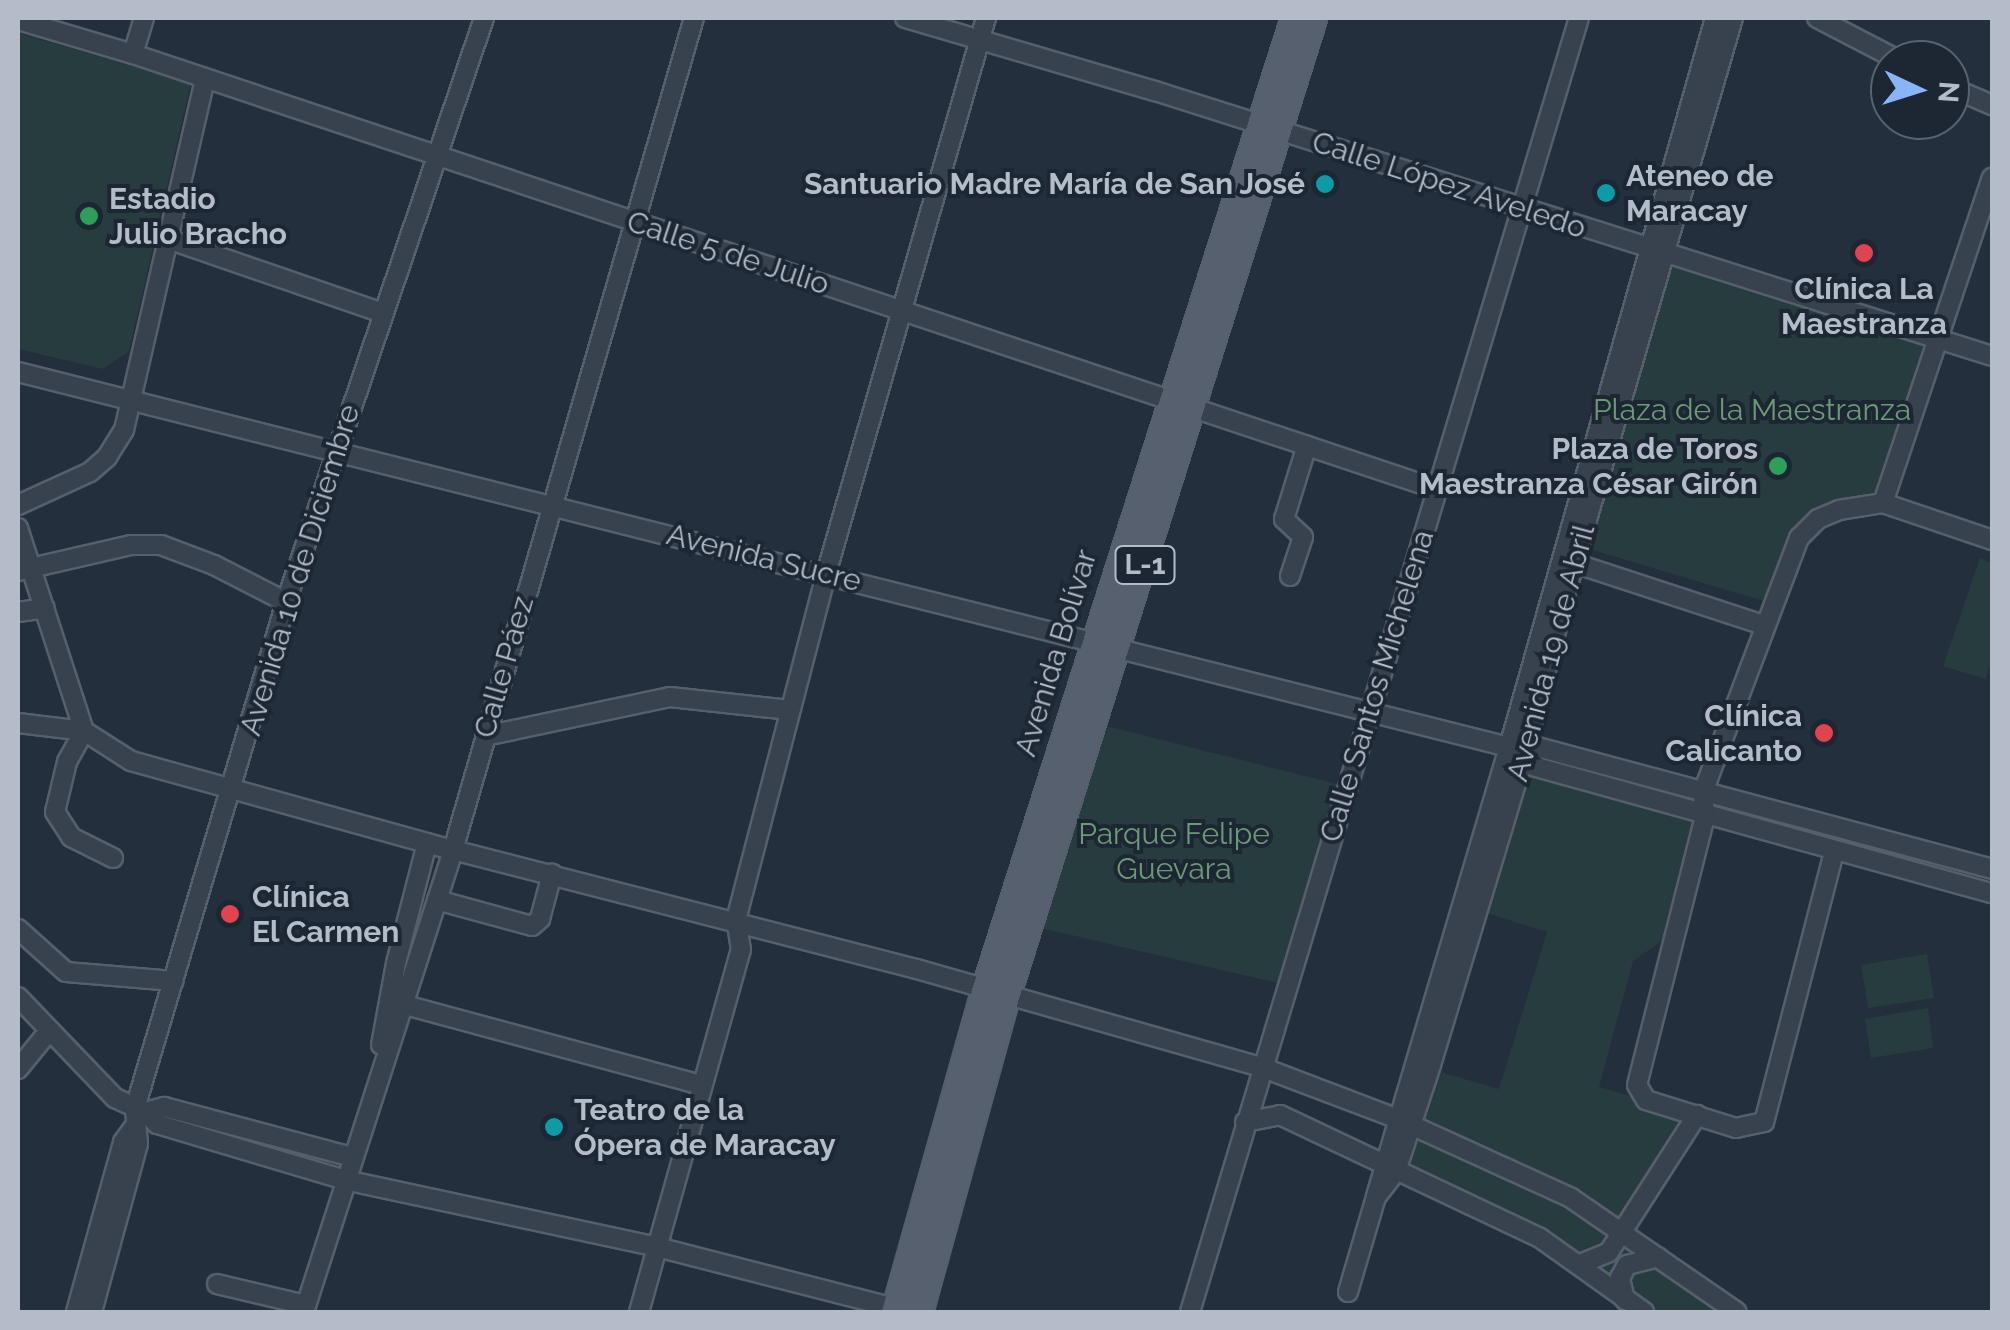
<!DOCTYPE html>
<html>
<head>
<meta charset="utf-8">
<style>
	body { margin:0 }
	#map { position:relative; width:2010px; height:1330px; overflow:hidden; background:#242f3e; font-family:Raleway,sans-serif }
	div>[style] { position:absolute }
	.green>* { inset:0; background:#263c3f }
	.roads { filter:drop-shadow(2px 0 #565f6c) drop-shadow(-2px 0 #565f6c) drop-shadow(0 2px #565f6c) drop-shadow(0 -2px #565f6c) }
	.street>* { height:18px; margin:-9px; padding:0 9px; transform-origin:9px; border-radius:9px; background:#38414e }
	.primary>* { height:25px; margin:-12.5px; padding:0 12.5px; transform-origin:12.5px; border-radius:12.5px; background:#56606e }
	.dots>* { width:28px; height:28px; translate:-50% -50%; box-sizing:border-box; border:5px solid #1d2633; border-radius:50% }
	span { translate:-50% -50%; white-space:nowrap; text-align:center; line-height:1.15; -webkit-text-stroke:8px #1d2633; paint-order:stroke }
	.shield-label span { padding:2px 8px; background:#1d2633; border:2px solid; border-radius:8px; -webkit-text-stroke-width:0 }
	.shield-label { font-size:28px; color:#b4bcc9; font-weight:700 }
	.poi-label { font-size:30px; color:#b4bcc9; font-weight:700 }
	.left { translate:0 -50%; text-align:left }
	.right { translate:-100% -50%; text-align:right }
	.street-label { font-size:30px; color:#b4bcc9 }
	.park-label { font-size:30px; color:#6b9a76 }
	.frame { position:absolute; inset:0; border:20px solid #b4bcc9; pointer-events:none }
	.north { position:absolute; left:1870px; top:40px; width:100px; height:100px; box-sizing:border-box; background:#1d2633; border:2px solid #59626f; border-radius:50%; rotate:94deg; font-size:28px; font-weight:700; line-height:40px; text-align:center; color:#b4bcc9 }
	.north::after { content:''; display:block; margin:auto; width:35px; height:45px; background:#8ab4f8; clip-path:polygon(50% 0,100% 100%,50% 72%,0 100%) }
</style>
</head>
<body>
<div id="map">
	<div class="green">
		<div style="clip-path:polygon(18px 33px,191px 83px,129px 351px,103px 369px,18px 349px)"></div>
		<div style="clip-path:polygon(1671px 259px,1933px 339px,1879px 499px,1812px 517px,1767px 602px,1586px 548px)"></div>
		<div style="clip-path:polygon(1980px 558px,1992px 563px,1992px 657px,1986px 679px,1943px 666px)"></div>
		<div style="clip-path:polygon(1102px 725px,1341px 785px,1282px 984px,1041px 928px)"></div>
		<div style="clip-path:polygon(1522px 763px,1705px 816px,1677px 930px,1633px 961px,1599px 1087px,1696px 1115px,1627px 1232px,1738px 1312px,1658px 1312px,1578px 1255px,1397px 1169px,1430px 1069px,1499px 1089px,1547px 932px,1477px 910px)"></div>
		<div style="clip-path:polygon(1927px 954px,1934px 998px,1868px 1008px,1861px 965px)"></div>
		<div style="clip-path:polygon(1928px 1008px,1933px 1048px,1871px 1058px,1865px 1019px)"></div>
	</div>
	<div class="roads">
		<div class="street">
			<div style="left:905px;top:18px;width:260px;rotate:16.3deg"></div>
			<div style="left:1155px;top:91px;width:878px;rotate:17.57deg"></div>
			<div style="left:1715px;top:18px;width:758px;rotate:105.78deg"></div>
			<div style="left:1509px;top:747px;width:469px;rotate:106.5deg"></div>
			<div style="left:1376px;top:1197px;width:33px;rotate:-52deg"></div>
			<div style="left:1396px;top:1171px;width:112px;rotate:-71.7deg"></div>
			<div style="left:1431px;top:1065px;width:315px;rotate:-73.2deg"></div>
			<div style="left:1522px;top:763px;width:191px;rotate:-75.5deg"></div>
			<div style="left:1570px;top:578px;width:583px;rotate:-73.77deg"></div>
			<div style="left:1817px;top:18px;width:91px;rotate:27.4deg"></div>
			<div style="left:18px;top:20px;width:120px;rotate:16.5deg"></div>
			<div style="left:133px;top:54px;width:1374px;rotate:18.46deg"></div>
			<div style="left:133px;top:54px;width:38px;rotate:-73deg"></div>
			<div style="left:1950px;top:87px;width:46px;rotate:23.2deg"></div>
			<div style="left:165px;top:238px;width:231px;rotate:19deg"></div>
			<div style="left:18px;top:372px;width:1537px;rotate:14.12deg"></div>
			<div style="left:1509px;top:747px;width:17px;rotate:-10deg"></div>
			<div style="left:1526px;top:744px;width:482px;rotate:15deg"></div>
			<div style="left:1883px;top:503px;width:343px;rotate:-71.5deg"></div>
			<div style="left:18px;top:505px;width:79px;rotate:-24.6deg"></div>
			<div style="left:90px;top:472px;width:23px;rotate:-41deg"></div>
			<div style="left:107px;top:457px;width:32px;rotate:-58deg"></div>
			<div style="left:124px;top:430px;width:360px;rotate:-77deg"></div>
			<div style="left:18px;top:528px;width:213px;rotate:72deg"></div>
			<div style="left:84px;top:731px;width:56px;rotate:32.6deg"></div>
			<div style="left:131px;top:761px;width:334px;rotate:15.5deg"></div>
			<div style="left:453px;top:850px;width:479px;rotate:14.4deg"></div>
			<div style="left:917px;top:969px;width:358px;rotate:15.9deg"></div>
			<div style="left:1261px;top:1067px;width:147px;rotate:20.8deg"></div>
			<div style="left:1398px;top:1119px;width:190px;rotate:24.5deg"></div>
			<div style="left:1571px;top:1198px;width:201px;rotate:34.5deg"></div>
			<div style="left:1574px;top:563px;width:200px;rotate:18.1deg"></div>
			<div style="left:18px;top:571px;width:116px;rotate:-13deg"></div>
			<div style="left:131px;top:545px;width:30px"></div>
			<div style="left:161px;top:545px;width:57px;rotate:20.7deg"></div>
			<div style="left:214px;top:565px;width:81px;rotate:27.2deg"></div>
			<div style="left:1290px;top:576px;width:41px;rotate:-71.6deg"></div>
			<div style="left:1303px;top:537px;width:26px;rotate:-137deg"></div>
			<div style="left:1284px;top:519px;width:77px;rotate:-72.7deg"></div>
			<div style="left:18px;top:612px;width:27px;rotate:-8deg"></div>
			<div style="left:18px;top:723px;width:66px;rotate:6.9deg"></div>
			<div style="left:84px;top:731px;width:35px;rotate:119deg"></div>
			<div style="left:67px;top:762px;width:51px;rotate:103.5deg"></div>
			<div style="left:55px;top:812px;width:30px;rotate:57deg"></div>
			<div style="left:71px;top:837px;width:47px;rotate:26.6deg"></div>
			<div style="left:485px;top:736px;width:189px;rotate:-11.9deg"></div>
			<div style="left:670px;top:697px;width:121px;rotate:6.2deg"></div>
			<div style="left:1516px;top:755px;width:10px;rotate:53deg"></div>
			<div style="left:1522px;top:763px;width:488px;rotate:15.5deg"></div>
			<div style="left:1834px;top:852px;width:279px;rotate:104.5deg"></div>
			<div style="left:1764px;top:1122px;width:29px;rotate:168deg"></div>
			<div style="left:1736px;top:1128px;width:94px;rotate:-162.7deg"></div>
			<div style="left:1646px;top:1100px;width:17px;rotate:-121deg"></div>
			<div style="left:1637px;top:1085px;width:277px;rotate:-75.8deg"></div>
			<div style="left:1705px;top:816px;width:24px;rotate:-95deg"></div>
			<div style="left:1703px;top:792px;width:272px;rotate:-69.3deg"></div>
			<div style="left:1799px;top:538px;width:27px;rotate:-45deg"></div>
			<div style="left:1818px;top:519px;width:23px;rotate:-23deg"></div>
			<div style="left:1839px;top:510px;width:45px;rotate:-9deg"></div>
			<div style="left:1883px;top:503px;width:115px;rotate:18.7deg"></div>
			<div style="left:437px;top:900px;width:98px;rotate:15.3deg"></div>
			<div style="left:532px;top:926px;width:11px;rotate:-41deg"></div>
			<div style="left:540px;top:919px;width:47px;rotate:-75.1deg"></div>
			<div style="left:18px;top:929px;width:64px;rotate:41.9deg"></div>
			<div style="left:66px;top:972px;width:108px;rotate:4.8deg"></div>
			<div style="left:18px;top:997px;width:140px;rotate:46.2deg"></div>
			<div style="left:115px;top:1098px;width:33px;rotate:25deg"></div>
			<div style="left:145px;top:1112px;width:17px;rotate:45deg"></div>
			<div style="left:157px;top:1124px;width:196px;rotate:16.6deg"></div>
			<div style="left:345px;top:1180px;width:319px;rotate:12.1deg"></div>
			<div style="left:657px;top:1247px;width:257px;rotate:14.4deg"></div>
			<div style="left:405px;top:1005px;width:307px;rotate:15.1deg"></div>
			<div style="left:381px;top:1045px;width:83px;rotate:-79.6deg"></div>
			<div style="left:396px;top:963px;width:124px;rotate:-75.5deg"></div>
			<div style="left:18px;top:1069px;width:49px;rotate:-50.8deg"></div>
			<div style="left:145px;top:1112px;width:20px;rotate:-15deg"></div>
			<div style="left:164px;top:1107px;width:195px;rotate:14.9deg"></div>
			<div style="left:1245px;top:1122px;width:36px;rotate:-11deg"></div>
			<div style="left:1280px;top:1115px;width:288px;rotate:25.3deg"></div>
			<div style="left:1540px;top:1238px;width:128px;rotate:35.4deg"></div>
			<div style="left:1580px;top:1264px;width:31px;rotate:-22deg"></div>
			<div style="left:1609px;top:1252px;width:163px;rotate:-57.3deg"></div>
			<div style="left:217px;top:1284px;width:91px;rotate:13.3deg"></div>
			<div style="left:1348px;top:1292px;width:99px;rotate:-73.6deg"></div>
			<div style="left:1625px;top:1300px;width:23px;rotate:-103deg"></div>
			<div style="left:1620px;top:1278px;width:15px;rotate:-62deg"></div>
			<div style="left:1627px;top:1265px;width:32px;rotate:-14deg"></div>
			<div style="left:76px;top:1312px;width:176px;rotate:-74.5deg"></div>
			<div style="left:123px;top:1142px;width:17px;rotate:-54deg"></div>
			<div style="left:92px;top:1312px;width:174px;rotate:-74.7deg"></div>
			<div style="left:138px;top:1144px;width:36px;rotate:-95deg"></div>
			<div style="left:135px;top:1108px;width:528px;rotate:-73.38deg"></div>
			<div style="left:286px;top:602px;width:617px;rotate:-71.27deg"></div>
			<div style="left:304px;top:1312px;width:485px;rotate:-72.1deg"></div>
			<div style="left:453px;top:850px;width:866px;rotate:-73.85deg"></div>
			<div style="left:639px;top:1312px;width:376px;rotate:-74.3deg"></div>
			<div style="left:741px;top:950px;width:30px;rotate:-99deg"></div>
			<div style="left:736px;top:920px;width:358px;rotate:-75.4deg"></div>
			<div style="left:826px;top:574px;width:579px;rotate:-73.95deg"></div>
			<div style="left:1190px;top:1312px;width:1351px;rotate:-73.27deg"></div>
		</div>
		<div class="primary">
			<div style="left:894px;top:1312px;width:333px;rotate:-74.3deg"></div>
			<div style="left:984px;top:991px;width:1021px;rotate:-72.33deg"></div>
			<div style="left:919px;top:1312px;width:317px;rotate:-74.6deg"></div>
			<div style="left:1003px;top:1006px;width:1035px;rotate:-72.58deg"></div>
		</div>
	</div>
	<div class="dots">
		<div style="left:1325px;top:184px;background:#0f9aa8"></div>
		<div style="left:1606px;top:193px;background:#0f9aa8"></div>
		<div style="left:89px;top:216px;background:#2e9e5b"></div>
		<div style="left:1864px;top:253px;background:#e0444e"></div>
		<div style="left:1778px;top:466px;background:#2e9e5b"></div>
		<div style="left:1824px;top:733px;background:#e0444e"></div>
		<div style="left:230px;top:914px;background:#e0444e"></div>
		<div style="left:554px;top:1127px;background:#0f9aa8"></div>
	</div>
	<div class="shield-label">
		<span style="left:1145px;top:565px">L-1</span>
	</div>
	<div class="poi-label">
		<span class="left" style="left:1626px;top:193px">Ateneo de<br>Maracay</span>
		<span class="right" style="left:1305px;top:184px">Santuario Madre María de San José</span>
		<span class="left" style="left:109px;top:216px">Estadio<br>Julio Bracho</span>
		<span style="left:1864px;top:306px">Clínica La<br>Maestranza</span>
		<span class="right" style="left:1758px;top:466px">Plaza de Toros<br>Maestranza César Girón</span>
		<span class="right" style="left:1802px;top:733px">Clínica<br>Calicanto</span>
		<span class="left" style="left:252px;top:914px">Clínica<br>El Carmen</span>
		<span class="left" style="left:574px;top:1127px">Teatro de la<br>Ópera de Maracay</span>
	</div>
	<div class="street-label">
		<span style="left:1449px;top:185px;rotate:18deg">Calle López Aveledo</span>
		<span style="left:728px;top:253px;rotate:18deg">Calle 5 de Julio</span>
		<span style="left:764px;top:558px;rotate:14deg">Avenida Sucre</span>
		<span style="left:300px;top:570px;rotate:-73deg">Avenida 10 de Diciembre</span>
		<span style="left:1056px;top:653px;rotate:-73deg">Avenida Bolívar</span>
		<span style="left:1551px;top:653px;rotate:-75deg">Avenida 19 de Abril</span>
		<span style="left:504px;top:667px;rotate:-74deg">Calle Páez</span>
		<span style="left:1377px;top:686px;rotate:-73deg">Calle Santos Michelena</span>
	</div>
	<div class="park-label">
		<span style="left:1752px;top:410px">Plaza de la Maestranza</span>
		<span style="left:1174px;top:851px">Parque Felipe<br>Guevara</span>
	</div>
	<div class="frame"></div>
	<div class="north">N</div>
</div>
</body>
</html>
